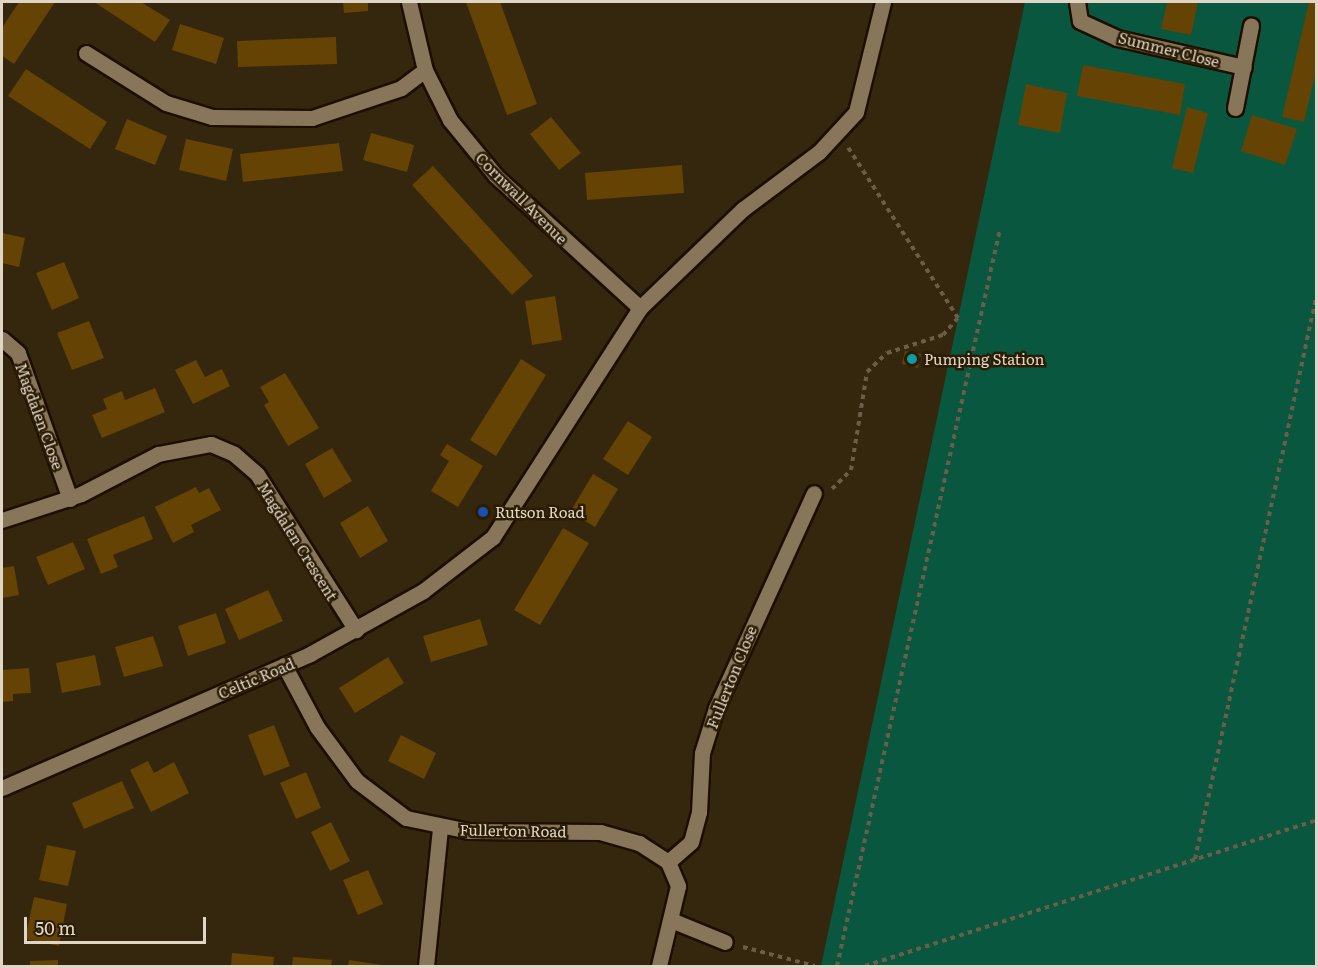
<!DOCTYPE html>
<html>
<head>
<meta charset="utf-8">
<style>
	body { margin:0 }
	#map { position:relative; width:1318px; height:968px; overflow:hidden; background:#35260e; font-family:Literata,serif }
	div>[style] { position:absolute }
	.green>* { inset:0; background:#08573e }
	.building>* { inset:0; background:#644305 }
	.path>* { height:4px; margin-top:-2px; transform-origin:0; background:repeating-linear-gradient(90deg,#6b5d48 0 4.5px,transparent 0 9px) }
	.roads { filter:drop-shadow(2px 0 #1d0e00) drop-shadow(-2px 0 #1d0e00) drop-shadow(0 2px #1d0e00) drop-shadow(0 -2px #1d0e00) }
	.minor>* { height:15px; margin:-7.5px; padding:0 7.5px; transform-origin:7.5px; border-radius:7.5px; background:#88765b }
	.dots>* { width:16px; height:16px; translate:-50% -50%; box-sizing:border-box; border:3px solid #2b1c04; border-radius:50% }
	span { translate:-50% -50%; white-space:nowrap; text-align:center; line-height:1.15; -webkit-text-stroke:5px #2b1c04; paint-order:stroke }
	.street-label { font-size:15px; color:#e0d6c8 }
	.poi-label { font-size:15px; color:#e0d6c8 }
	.left { translate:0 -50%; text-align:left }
	.frame { position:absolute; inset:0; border:3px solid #e0d6c8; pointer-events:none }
	.scale { position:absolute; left:24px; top:917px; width:182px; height:27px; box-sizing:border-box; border:3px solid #e0d6c8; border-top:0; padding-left:8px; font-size:18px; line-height:21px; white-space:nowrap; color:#e0d6c8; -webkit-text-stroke:4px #2b1c04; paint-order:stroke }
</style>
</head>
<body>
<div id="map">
	<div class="green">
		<div style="clip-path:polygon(1025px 2px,1316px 2px,1316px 966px,821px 966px)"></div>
	</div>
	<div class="building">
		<div style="clip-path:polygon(19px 2px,55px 2px,14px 64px,2px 56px,2px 28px)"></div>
		<div style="clip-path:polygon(94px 2px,141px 2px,170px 20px,155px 42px)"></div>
		<div style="clip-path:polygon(343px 2px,368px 2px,368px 11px,344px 13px)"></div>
		<div style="clip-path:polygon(466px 2px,500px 2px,537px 104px,507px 115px)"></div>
		<div style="clip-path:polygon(1167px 2px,1198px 2px,1191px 35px,1161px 29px)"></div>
		<div style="clip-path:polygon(1309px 2px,1316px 2px,1316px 71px,1304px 122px,1282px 117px)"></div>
		<div style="clip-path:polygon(180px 24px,224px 38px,216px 64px,172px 50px)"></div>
		<div style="clip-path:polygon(336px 37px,337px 64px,238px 67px,237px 41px)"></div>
		<div style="clip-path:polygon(1083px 65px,1185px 84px,1180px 115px,1077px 96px)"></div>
		<div style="clip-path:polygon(26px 69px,107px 122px,90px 149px,8px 96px)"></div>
		<div style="clip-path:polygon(1026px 84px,1067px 93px,1060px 133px,1018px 125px)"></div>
		<div style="clip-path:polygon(1187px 107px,1208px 113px,1193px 173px,1172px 168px)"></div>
		<div style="clip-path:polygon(1252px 115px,1297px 129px,1285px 165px,1241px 151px)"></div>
		<div style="clip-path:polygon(551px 117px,581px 153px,559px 170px,530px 134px)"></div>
		<div style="clip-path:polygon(127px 119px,167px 136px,155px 165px,115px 149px)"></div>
		<div style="clip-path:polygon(371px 133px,414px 145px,407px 172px,363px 160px)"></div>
		<div style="clip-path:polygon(186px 139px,233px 149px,226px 181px,179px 170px)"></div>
		<div style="clip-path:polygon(339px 143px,343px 171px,243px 182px,240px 154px)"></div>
		<div style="clip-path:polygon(682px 165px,684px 193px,587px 200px,585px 173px)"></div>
		<div style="clip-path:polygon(433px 166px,533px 276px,512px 295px,412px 185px)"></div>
		<div style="clip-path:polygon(2px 233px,25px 238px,19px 267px,2px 263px)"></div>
		<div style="clip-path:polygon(64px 262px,79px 298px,52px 310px,36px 273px)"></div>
		<div style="clip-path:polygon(555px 296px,562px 340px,532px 345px,525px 301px)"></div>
		<div style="clip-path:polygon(89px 321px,104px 358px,72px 370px,57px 333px)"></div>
		<div style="clip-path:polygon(905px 351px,921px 354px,918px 368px,902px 364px)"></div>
		<div style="clip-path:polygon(521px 359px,546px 375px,496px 456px,470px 440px)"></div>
		<div style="clip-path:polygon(196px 360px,205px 377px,222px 369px,230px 386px,193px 404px,175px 370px)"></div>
		<div style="clip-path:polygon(285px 373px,319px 428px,288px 446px,264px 405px,269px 402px,260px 387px)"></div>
		<div style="clip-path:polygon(155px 388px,165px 412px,102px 438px,92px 415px,107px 409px,103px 399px,122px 391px,125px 400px)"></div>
		<div style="clip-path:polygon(628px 421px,652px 437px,628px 475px,603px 459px)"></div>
		<div style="clip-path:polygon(447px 444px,483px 466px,458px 507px,431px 491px,449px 461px,440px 455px)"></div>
		<div style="clip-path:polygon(332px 448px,352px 481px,324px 498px,305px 464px)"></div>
		<div style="clip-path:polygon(593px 474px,618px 489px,595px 527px,570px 512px)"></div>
		<div style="clip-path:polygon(196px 487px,199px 493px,209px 488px,221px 510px,191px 525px,194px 532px,173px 543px,155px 507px)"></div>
		<div style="clip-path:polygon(368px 506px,388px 541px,360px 558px,340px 523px)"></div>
		<div style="clip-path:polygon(144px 516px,153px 539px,113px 555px,118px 567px,101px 574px,87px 539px)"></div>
		<div style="clip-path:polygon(563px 528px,589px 543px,540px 625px,514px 610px)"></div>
		<div style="clip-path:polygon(73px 542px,85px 569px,48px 585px,36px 557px)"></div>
		<div style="clip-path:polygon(14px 566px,19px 595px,2px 598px,2px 568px)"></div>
		<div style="clip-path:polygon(268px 590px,283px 621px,239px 640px,225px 609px)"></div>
		<div style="clip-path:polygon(216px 613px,226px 643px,188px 656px,178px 626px)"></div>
		<div style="clip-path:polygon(480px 619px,488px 645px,431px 662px,423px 636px)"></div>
		<div style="clip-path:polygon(153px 636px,163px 666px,124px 677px,115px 647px)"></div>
		<div style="clip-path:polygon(95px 655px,101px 685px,62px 693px,56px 663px)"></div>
		<div style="clip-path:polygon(388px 657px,404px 683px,355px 713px,339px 688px)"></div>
		<div style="clip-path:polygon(29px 668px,31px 693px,13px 694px,13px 701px,2px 702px,2px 670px)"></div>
		<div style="clip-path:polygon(274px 725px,290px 766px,264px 776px,248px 735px)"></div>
		<div style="clip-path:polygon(401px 735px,436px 753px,424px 779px,388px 761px)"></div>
		<div style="clip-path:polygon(148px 761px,154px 773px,174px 762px,189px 793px,151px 812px,130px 770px)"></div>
		<div style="clip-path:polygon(306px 772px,321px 808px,296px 819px,280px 783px)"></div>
		<div style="clip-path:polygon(122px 781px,134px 808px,84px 829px,72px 803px)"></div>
		<div style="clip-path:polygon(331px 822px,350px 861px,330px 871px,311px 832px)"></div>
		<div style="clip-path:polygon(47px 845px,76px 851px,68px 886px,39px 880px)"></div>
		<div style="clip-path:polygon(368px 870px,383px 904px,358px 915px,343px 880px)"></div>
		<div style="clip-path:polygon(34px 897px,67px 904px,59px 946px,25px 939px)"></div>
		<div style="clip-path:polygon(232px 953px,274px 957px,273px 966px,231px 966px)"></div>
		<div style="clip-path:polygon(293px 957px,332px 960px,331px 966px,292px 966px)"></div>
		<div style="clip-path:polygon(58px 960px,58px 966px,30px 966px,30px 961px)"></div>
		<div style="clip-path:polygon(349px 960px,382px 965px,382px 966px,348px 966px)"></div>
	</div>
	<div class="path">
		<div style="left:832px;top:489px;width:27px;rotate:-45deg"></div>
		<div style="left:851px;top:470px;width:99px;rotate:-80.7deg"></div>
		<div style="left:867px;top:372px;width:28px;rotate:-44deg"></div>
		<div style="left:887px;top:353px;width:59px;rotate:-17.8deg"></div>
		<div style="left:943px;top:335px;width:23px;rotate:-49deg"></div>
		<div style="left:958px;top:318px;width:203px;rotate:-122.8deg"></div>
		<div style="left:1195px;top:859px;width:574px;rotate:-77.83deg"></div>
		<div style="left:743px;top:947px;width:74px;rotate:14.8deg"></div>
		<div style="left:837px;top:966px;width:755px;rotate:-77.53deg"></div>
		<div style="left:865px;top:966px;width:474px;rotate:-17.9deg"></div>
	</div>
	<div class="roads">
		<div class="minor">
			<div style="left:409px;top:2px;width:70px;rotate:76.8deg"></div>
			<div style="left:425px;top:70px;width:56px;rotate:63.4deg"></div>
			<div style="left:450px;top:120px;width:72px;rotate:50.6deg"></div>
			<div style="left:496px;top:176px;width:195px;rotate:42.5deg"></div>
			<div style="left:1077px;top:2px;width:19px;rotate:81deg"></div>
			<div style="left:1080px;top:21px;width:41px;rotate:24.7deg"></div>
			<div style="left:1117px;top:38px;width:130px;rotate:12.9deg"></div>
			<div style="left:86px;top:53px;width:94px;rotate:32deg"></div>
			<div style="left:166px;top:103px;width:48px;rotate:16.9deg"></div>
			<div style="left:212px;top:117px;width:100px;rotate:0.6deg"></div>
			<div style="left:312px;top:118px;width:94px;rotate:-18.6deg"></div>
			<div style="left:401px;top:88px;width:30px;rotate:-37deg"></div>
			<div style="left:1235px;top:108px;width:84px;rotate:-79deg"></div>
			<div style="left:2px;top:339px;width:21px;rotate:41deg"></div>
			<div style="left:18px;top:353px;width:155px;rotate:70.4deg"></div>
			<div style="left:2px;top:520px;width:83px;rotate:-18.2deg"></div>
			<div style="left:81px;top:494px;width:87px;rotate:-27.5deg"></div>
			<div style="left:158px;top:454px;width:54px;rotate:-10.7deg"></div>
			<div style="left:211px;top:444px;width:25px;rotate:23deg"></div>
			<div style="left:234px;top:454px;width:30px;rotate:41deg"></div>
			<div style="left:257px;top:474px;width:185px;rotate:57.6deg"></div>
			<div style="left:284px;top:665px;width:70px;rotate:62deg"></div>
			<div style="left:317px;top:727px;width:67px;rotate:53.5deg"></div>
			<div style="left:357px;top:781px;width:61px;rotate:37.1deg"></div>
			<div style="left:406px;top:818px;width:64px;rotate:11.7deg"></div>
			<div style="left:469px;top:831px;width:131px;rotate:0.4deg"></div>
			<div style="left:600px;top:832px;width:41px;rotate:15.8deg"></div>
			<div style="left:639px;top:843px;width:35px;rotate:33deg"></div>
			<div style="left:668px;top:862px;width:26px;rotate:67deg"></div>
			<div style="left:678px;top:886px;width:82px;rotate:103.4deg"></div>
			<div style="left:2px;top:788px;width:336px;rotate:-23.5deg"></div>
			<div style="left:310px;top:654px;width:129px;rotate:-29.1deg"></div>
			<div style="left:423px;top:591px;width:88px;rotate:-37.6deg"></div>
			<div style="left:493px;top:537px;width:272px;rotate:-57.3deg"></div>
			<div style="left:640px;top:308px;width:143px;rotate:-43.9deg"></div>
			<div style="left:743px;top:209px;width:95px;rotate:-36.9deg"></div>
			<div style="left:819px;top:152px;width:54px;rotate:-47.2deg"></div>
			<div style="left:856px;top:112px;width:113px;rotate:-76.2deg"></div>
			<div style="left:668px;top:862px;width:30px;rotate:-41deg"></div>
			<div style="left:691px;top:842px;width:31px;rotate:-75deg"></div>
			<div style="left:699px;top:812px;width:59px;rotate:-87.1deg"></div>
			<div style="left:702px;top:753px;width:47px;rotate:-72.7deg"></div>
			<div style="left:716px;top:708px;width:236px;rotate:-65.5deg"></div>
			<div style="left:671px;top:920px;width:58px;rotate:22.2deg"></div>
			<div style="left:426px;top:966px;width:140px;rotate:-84.2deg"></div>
		</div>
	</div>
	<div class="dots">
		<div style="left:912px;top:359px;background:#0f9aa8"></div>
		<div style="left:483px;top:512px;background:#1a4fb4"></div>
	</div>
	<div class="street-label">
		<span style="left:1169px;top:49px;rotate:14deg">Summer Close</span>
		<span style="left:522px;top:198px;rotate:45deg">Cornwall Avenue</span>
		<span style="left:40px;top:416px;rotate:70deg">Magdalen Close</span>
		<span style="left:298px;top:541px;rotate:58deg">Magdalen Crescent</span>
		<span style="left:731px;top:677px;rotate:-68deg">Fullerton Close</span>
		<span style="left:256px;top:678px;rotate:-23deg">Celtic Road</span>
		<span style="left:513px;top:830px;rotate:1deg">Fullerton Road</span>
	</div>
	<div class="poi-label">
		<span class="left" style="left:924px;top:359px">Pumping Station</span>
		<span class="left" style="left:495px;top:512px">Rutson Road</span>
	</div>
	<div class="frame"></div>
	<div class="scale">50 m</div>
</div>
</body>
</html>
